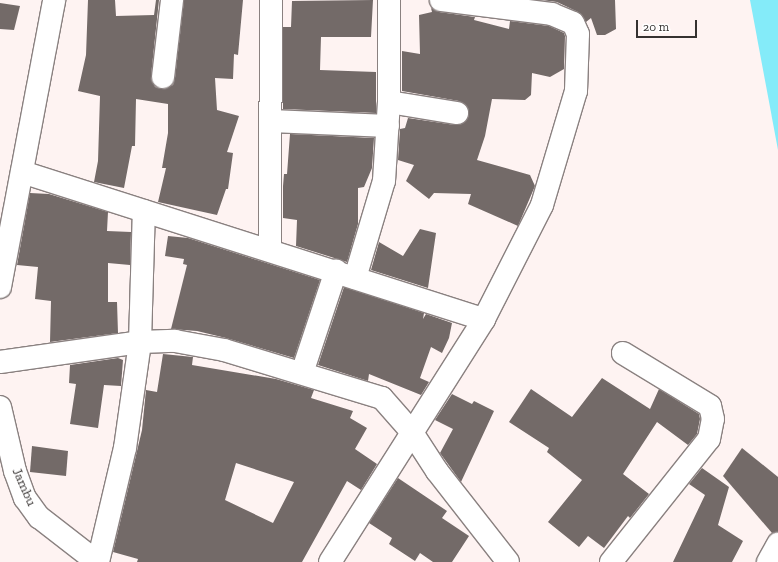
<!DOCTYPE html>
<html>
<head>
<meta charset="utf-8">
<style>
	body { margin:0 }
	#map { position:relative; width:778px; height:562px; overflow:hidden; background:#fef3f2; font-family:"Zilla Slab",serif }
	div>[style] { position:absolute }
	.water>* { inset:0; background:#84ebf9 }
	.building>* { inset:0; background:#736a68 }
	.roads { filter:drop-shadow(1px 0 #8a8180) drop-shadow(-1px 0 #8a8180) drop-shadow(0 1px #8a8180) drop-shadow(0 -1px #8a8180) }
	.minor>* { height:22px; margin:-11px; padding:0 11px; transform-origin:11px; border-radius:11px; background:#fff }
	.tertiary>* { height:22px; margin:-11px; padding:0 11px; transform-origin:11px; border-radius:11px; background:#fff }
	span { translate:-50% -50%; white-space:nowrap; text-align:center; line-height:1.15; -webkit-text-stroke:4px #fff; paint-order:stroke }
	.street-label { font-size:14px; color:#353130 }
	.scale { position:absolute; left:636px; top:20px; width:61px; height:18px; box-sizing:border-box; border:2px solid #353130; border-top:0; padding-left:5px; font-size:12px; line-height:14px; white-space:nowrap; color:#353130; -webkit-text-stroke:3px #fff; paint-order:stroke }
</style>
</head>
<body>
<div id="map">
	<div class="water">
		<div style="clip-path:polygon(750px 0,778px 0,778px 150px)"></div>
	</div>
	<div class="building">
		<div style="clip-path:polygon(88px 0,115px 0,116px 16px,154px 15px,156px 0,159px 0,151px 76px,155px 87px,162px 89px,173px 85px,175px 78px,184px 0,243px 0,238px 55px,234px 54px,233px 79px,215px 78px,217px 110px,239px 116px,227px 152px,233px 153px,228px 189px,226px 189px,217px 215px,158px 202px,166px 168px,162px 168px,168px 133px,168px 104px,136px 99px,135px 146px,132px 146px,124px 188px,94px 182px,98px 161px,100px 96px,78px 91px,86px 55px)"></div>
		<div style="clip-path:polygon(373px 0,371px 37px,321px 37px,320px 70px,376px 72px,376px 113px,283px 109px,283px 27px,291px 27px,292px 1px)"></div>
		<div style="clip-path:polygon(541px 0,615px 0,616px 29px,605px 35px,597px 35px,591px 18px,586px 22px,578px 12px,557px 2px)"></div>
		<div style="clip-path:polygon(0 3px,20px 6px,14px 30px,0 29px)"></div>
		<div style="clip-path:polygon(431px 8px,439px 12px,475px 17px,474px 20px,509px 29px,510px 21px,549px 26px,564px 33px,565px 36px,564px 69px,550px 77px,532px 73px,531px 95px,525px 100px,492px 99px,485px 136px,477px 160px,530px 175px,535px 186px,518px 226px,468px 204px,471px 194px,434px 193px,429px 199px,406px 181px,414px 165px,398px 160px,400px 129px,405px 128px,408px 118px,455px 125px,466px 121px,469px 115px,468px 108px,459px 101px,402px 91px,402px 51px,420px 54px,419px 15px,432px 12px)"></div>
		<div style="clip-path:polygon(290px 134px,374px 138px,372px 168px,364px 187px,358px 188px,358px 224px,347px 262px,296px 246px,297px 220px,283px 218px,283px 186px,284px 174px,287px 174px)"></div>
		<div style="clip-path:polygon(30px 193px,49px 194px,108px 212px,107px 231px,131px 232px,130px 265px,108px 263px,108px 302px,117px 302px,118px 333px,50px 342px,51px 301px,35px 299px,38px 267px,17px 265px)"></div>
		<div style="clip-path:polygon(420px 229px,436px 233px,428px 288px,371px 270px,379px 242px,403px 256px)"></div>
		<div style="clip-path:polygon(168px 236px,188px 238px,320px 280px,294px 358px,226px 338px,197px 331px,171px 329px,187px 265px,183px 264px,184px 259px,165px 256px)"></div>
		<div style="clip-path:polygon(344px 287px,424px 313px,423px 319px,426px 314px,452px 323px,449px 338px,442px 353px,431px 347px,420px 378px,429px 382px,421px 395px,369px 374px,368px 381px,318px 365px)"></div>
		<div style="clip-path:polygon(evenodd,163px 354px,193px 357px,192px 365px,276px 379px,314px 390px,311px 398px,353px 411px,350px 418px,367px 428px,355px 449px,377px 464px,361px 490px,347px 481px,302px 562px,137px 562px,138px 559px,113px 552px,142px 430px,146px 390px,157px 392px,163px 354px,236px 463px,294px 482px,273px 523px,225px 500px,236px 463px)"></div>
		<div style="clip-path:polygon(118px 358px,123px 360px,121px 386px,104px 385px,98px 428px,70px 424px,76px 384px,69px 383px,70px 365px)"></div>
		<div style="clip-path:polygon(602px 378px,650px 409px,659px 389px,699px 414px,700px 419px,697px 434px,688px 445px,657px 422px,623px 474px,649px 494px,630px 518px,628px 516px,604px 548px,588px 536px,579px 547px,548px 522px,582px 480px,547px 452px,549px 448px,509px 422px,531px 389px,572px 417px)"></div>
		<div style="clip-path:polygon(452px 394px,472px 404px,474px 401px,494px 411px,461px 482px,440px 453px,453px 429px,435px 420px)"></div>
		<div style="clip-path:polygon(32px 446px,68px 451px,66px 476px,30px 472px)"></div>
		<div style="clip-path:polygon(742px 448px,778px 477px,778px 532px,772px 533px,723px 476px)"></div>
		<div style="clip-path:polygon(702px 468px,729px 487px,718px 525px,743px 541px,732px 562px,673px 562px,705px 495px,689px 484px)"></div>
		<div style="clip-path:polygon(398px 478px,447px 511px,442px 518px,469px 536px,452px 562px,433px 562px,420px 553px,415px 561px,389px 544px,392px 538px,369px 523px)"></div>
	</div>
	<div class="roads">
		<div class="minor">
			<div style="left:163px;top:77px;width:78px;rotate:-83.3deg"></div>
			<div style="left:389px;top:102px;width:69px;rotate:9.2deg"></div>
			<div style="left:271px;top:121px;width:117px;rotate:2.4deg"></div>
			<div style="left:22px;top:172px;width:485px;rotate:17.7deg"></div>
			<div style="left:270px;top:250px;width:250px;rotate:-89.8deg"></div>
			<div style="left:355px;top:278px;width:101px;rotate:-73.4deg"></div>
			<div style="left:384px;top:181px;width:79px;rotate:-86.4deg"></div>
			<div style="left:389px;top:102px;width:102px;rotate:-90deg"></div>
			<div style="left:0;top:287px;width:292px;rotate:-79.3deg"></div>
			<div style="left:0;top:362px;width:141px;rotate:-8.1deg"></div>
			<div style="left:140px;top:342px;width:35px;rotate:-2deg"></div>
			<div style="left:175px;top:341px;width:50px;rotate:10.4deg"></div>
			<div style="left:224px;top:350px;width:165px;rotate:16.9deg"></div>
			<div style="left:382px;top:398px;width:44px;rotate:48.7deg"></div>
			<div style="left:411px;top:431px;width:48px;rotate:57deg"></div>
			<div style="left:437px;top:471px;width:115px;rotate:52deg"></div>
			<div style="left:302px;top:373px;width:108px;rotate:-71.6deg"></div>
			<div style="left:98px;top:562px;width:117px;rotate:-76.7deg"></div>
			<div style="left:125px;top:448px;width:107px;rotate:-81.9deg"></div>
			<div style="left:140px;top:342px;width:131px;rotate:-88.3deg"></div>
			<div style="left:330px;top:562px;width:288px;rotate:-57.6deg"></div>
			<div style="left:484px;top:319px;width:128px;rotate:-63deg"></div>
			<div style="left:542px;top:205px;width:119px;rotate:-73.4deg"></div>
			<div style="left:576px;top:91px;width:57px;rotate:-88deg"></div>
			<div style="left:578px;top:34px;width:12px;rotate:-114deg"></div>
			<div style="left:573px;top:23px;width:23px;rotate:-157deg"></div>
			<div style="left:552px;top:14px;width:112px;rotate:-172.8deg"></div>
			<div style="left:611px;top:562px;width:157px;rotate:-51.5deg"></div>
			<div style="left:709px;top:439px;width:20px;rotate:-79deg"></div>
			<div style="left:713px;top:419px;width:13px;rotate:-103deg"></div>
			<div style="left:710px;top:406px;width:102px;rotate:-148.7deg"></div>
			<div style="left:768px;top:562px;width:21px;rotate:-61deg"></div>
		</div>
		<div class="tertiary">
			<div style="left:0;top:407px;width:66px;rotate:76.8deg"></div>
			<div style="left:15px;top:471px;width:29px;rotate:70deg"></div>
			<div style="left:25px;top:498px;width:24px;rotate:54deg"></div>
			<div style="left:39px;top:517px;width:73px;rotate:37.8deg"></div>
		</div>
	</div>
	<div class="street-label">
		<span style="left:24px;top:487px;rotate:66deg">Jambu</span>
	</div>
	<div class="scale">20 m</div>
</div>
</body>
</html>
